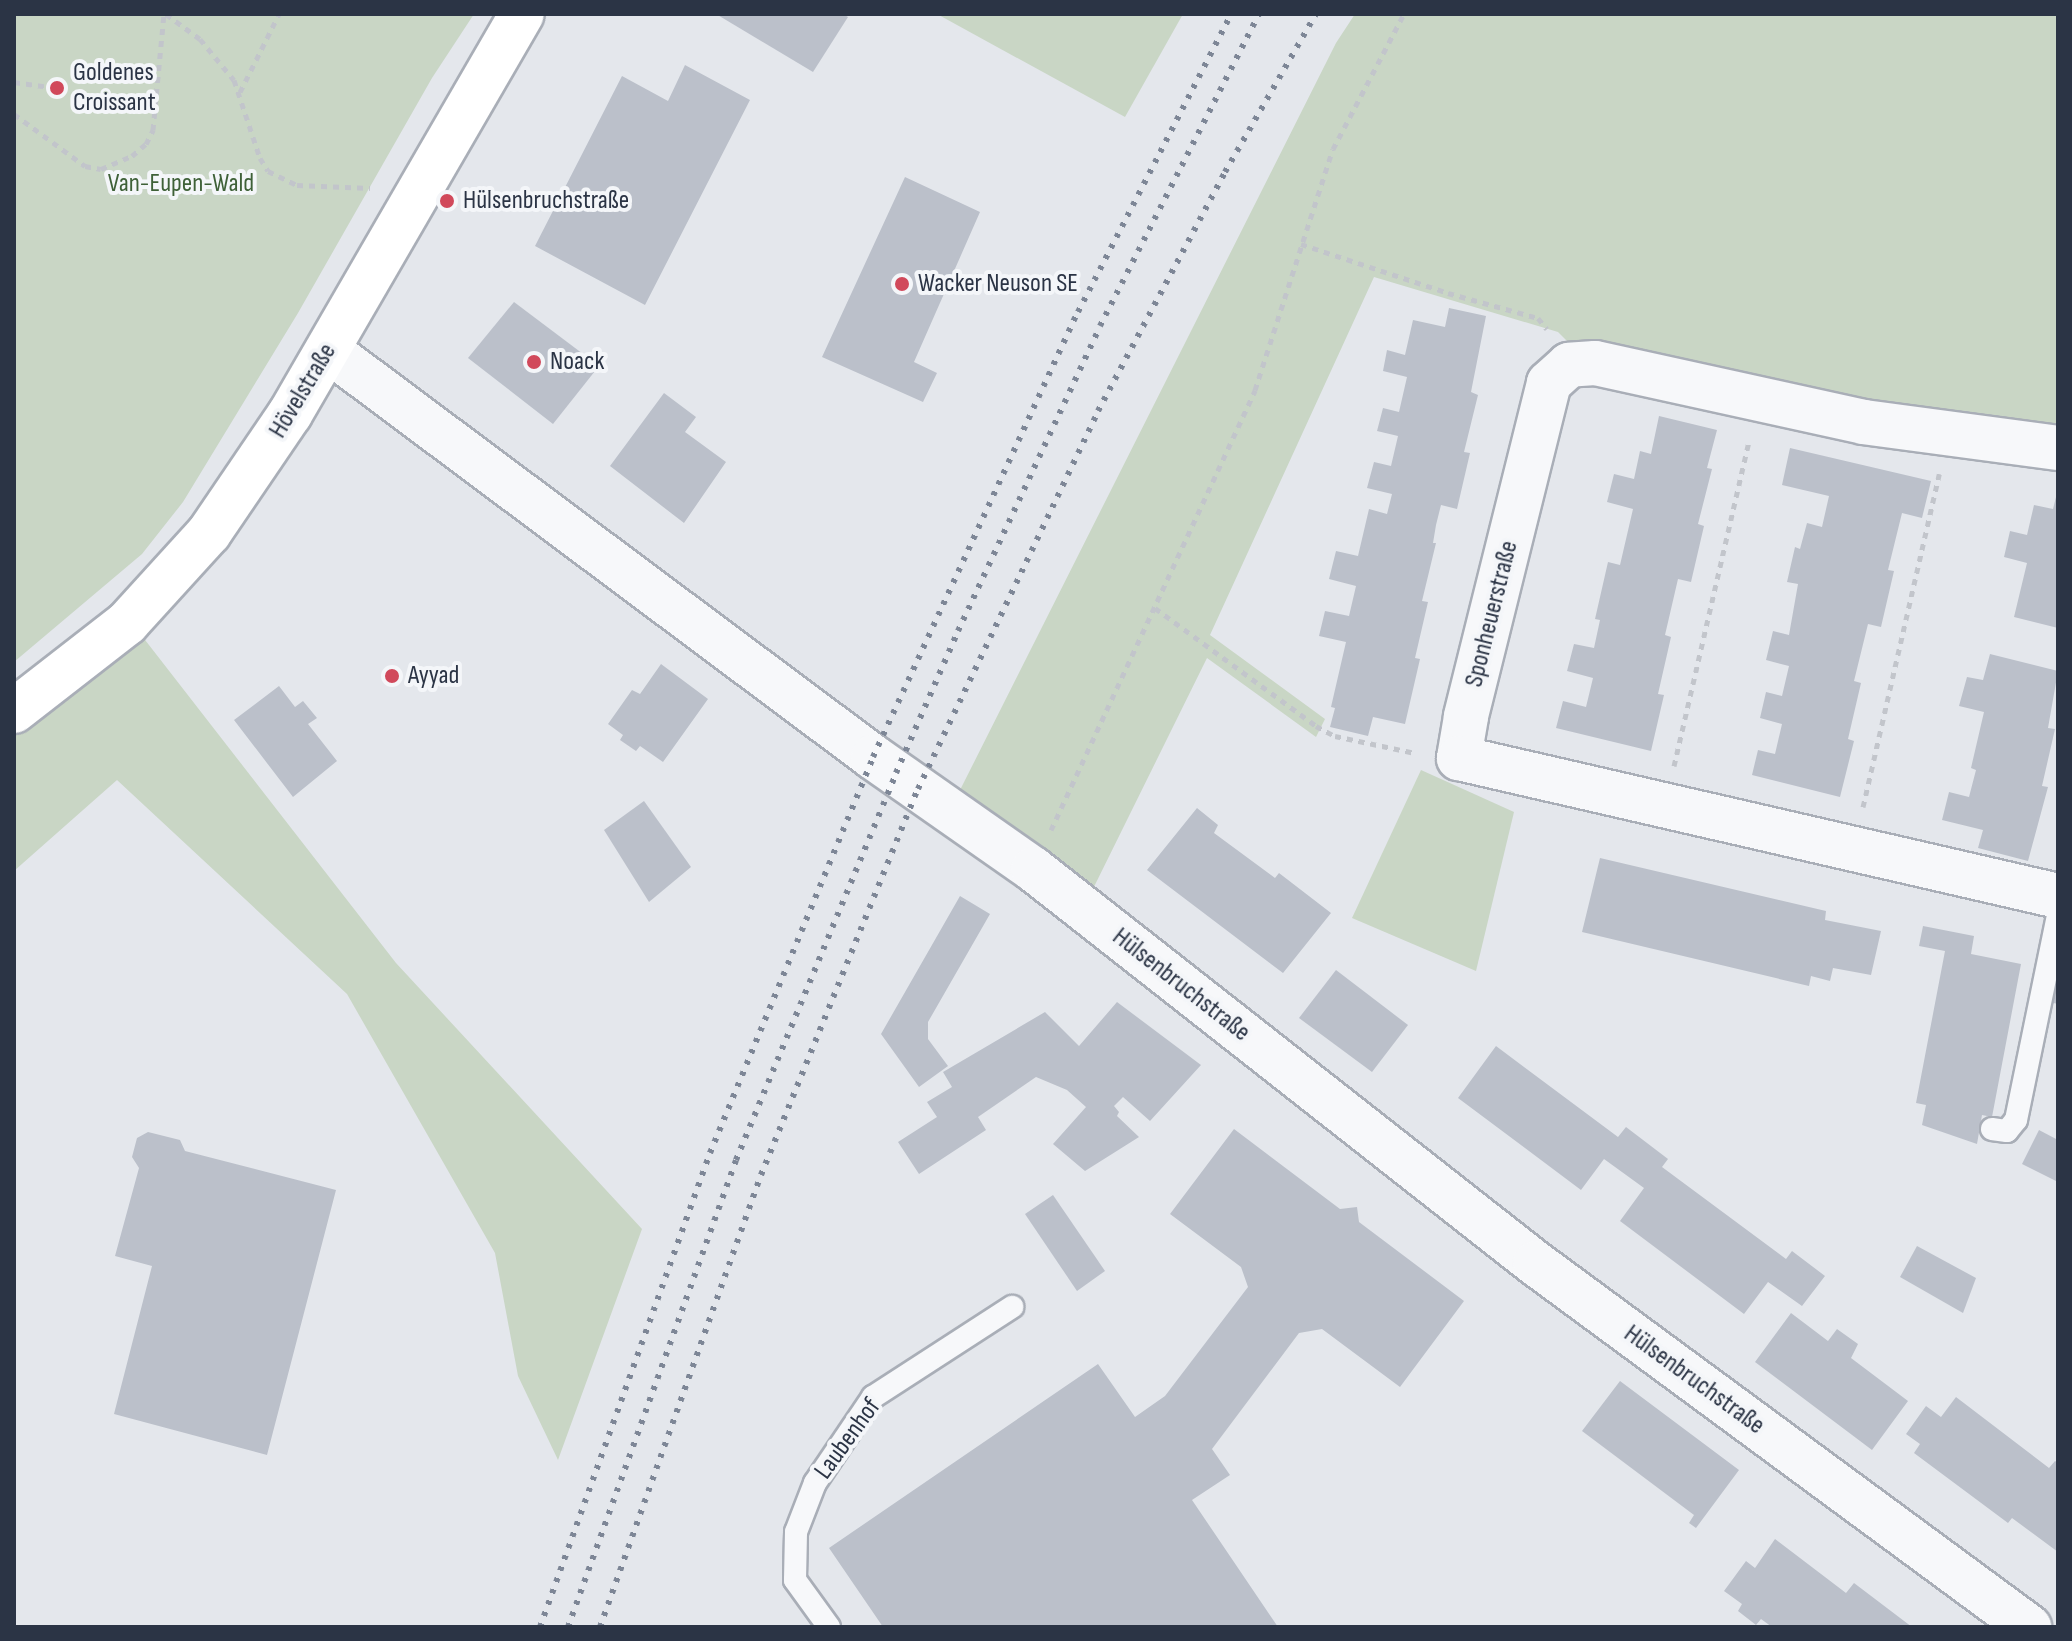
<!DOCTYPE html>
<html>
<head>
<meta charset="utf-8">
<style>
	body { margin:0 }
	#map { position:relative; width:2072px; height:1641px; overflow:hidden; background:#e4e7ec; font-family:"Sofia Sans Condensed",sans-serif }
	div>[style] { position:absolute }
	.green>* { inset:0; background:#c9d6c5 }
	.building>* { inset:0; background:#bbc0ca }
	.path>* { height:5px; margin-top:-2.5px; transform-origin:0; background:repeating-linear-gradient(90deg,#c2c5cb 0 6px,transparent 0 12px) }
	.roads { filter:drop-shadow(2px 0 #a9aeb7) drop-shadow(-2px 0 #a9aeb7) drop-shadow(0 2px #a9aeb7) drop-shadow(0 -2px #a9aeb7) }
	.service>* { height:22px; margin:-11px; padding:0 11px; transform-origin:11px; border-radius:11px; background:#f7f8fa }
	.minor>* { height:44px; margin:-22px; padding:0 22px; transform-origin:22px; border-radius:22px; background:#f7f8fa }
	.secondary>* { height:44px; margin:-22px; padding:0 22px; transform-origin:22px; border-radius:22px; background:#fff }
	.rail>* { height:6px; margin-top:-3px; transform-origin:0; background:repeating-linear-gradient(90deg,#7d8696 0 4px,transparent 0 12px) }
	.dots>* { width:22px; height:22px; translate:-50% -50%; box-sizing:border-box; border:4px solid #f4f6f9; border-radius:50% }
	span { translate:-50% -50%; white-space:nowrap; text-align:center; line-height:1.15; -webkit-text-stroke:8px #f4f6f9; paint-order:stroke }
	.poi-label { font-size:26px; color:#2b3445 }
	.left { translate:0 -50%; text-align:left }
	.park-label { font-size:26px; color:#3f6138 }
	.street-label { font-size:26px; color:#2b3445 }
	.frame { position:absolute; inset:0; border:16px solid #2b3445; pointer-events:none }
</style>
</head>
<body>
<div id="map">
	<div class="green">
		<div style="clip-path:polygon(14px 14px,474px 14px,432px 78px,298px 313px,183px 502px,142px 554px,14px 662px)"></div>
		<div style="clip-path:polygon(937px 14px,1183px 14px,1125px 117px)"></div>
		<div style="clip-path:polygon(1355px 14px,2058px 14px,2058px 444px,1589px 363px,1558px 332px,1374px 277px,1210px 635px,1325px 719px,1316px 737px,1207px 658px,1086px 903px,954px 802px,1336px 43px)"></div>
		<div style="clip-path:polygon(135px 627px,396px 963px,642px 1229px,558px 1460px,518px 1376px,495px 1253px,347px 994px,117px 780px,14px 871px,14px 719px)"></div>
		<div style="clip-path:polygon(1421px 770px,1514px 812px,1476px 971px,1352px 918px)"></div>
	</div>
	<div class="building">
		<div style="clip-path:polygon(716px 14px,843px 14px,848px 17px,813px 72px)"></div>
		<div style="clip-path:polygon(685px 65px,750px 100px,645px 305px,535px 246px,622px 76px,668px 101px)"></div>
		<div style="clip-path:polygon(905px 177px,980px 212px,914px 362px,937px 373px,923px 402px,822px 357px)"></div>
		<div style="clip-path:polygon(514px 302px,599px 366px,553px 424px,468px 358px)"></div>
		<div style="clip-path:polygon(1449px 308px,1486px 316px,1471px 392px,1478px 395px,1464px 452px,1470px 453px,1457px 509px,1441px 505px,1436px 525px,1433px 543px,1436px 543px,1422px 601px,1428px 602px,1415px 658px,1420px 659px,1405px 724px,1373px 717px,1368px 736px,1330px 727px,1335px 708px,1331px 707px,1346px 642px,1319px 636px,1325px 611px,1349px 616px,1356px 586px,1329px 579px,1336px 551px,1358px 556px,1369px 509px,1387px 514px,1392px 494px,1367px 488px,1374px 462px,1391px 466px,1398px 436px,1377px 431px,1383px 408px,1399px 412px,1407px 377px,1383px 371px,1387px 350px,1405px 355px,1413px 320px,1445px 327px)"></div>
		<div style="clip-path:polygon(664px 393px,696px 417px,685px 432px,726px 462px,684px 523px,610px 466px)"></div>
		<div style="clip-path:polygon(1659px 416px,1717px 430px,1707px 468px,1712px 469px,1698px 524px,1704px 526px,1691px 582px,1678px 579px,1665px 635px,1671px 637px,1658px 694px,1664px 695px,1651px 751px,1556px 728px,1563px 701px,1586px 707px,1593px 678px,1567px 671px,1574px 644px,1594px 648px,1600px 620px,1595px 619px,1608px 562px,1620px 565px,1633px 509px,1607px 502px,1614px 474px,1634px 479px,1640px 451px,1651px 454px)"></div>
		<div style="clip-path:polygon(1790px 448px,1931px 481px,1922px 518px,1902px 513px,1888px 570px,1894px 571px,1881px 627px,1868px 624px,1854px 681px,1861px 683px,1848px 739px,1854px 741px,1840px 797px,1752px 775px,1758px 750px,1775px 754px,1782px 724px,1760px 718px,1766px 692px,1782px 696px,1789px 666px,1766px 660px,1773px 631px,1789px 635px,1798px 584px,1787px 582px,1795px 547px,1800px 549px,1807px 523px,1822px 527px,1829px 496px,1782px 485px)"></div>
		<div style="clip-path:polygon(2057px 493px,2058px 493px,2058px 628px,2014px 617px,2027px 563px,2004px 557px,2010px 531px,2027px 535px,2034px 505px,2053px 509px)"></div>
		<div style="clip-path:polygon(1990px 654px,2058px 671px,2048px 728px,2055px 729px,2042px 786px,2048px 787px,2028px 861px,1978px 848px,1983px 830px,1942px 820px,1949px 792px,1969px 797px,1976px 770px,1971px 768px,1984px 712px,1959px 706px,1967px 677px,1983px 680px)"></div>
		<div style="clip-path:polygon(661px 664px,708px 699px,663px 762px,640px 746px,636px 751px,620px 740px,623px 735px,608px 724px,632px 690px,640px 694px)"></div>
		<div style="clip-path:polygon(279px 686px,295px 707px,303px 701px,317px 718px,308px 724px,337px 761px,293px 797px,234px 720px)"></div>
		<div style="clip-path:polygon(644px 801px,691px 867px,649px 902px,604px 830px)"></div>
		<div style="clip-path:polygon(1197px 808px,1218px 825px,1214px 833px,1275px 878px,1279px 873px,1331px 913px,1283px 973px,1147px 870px)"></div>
		<div style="clip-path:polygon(1600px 858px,1826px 911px,1825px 920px,1881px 931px,1871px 975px,1833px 968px,1830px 981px,1811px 976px,1809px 986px,1582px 932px)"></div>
		<div style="clip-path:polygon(960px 896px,990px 914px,928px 1022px,928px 1039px,948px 1066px,919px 1087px,881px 1034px)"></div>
		<div style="clip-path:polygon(1923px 926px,1974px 936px,1971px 954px,2021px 964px,1992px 1117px,1982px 1115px,1977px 1144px,1922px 1125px,1926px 1105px,1916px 1103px,1945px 951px,1919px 946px)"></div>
		<div style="clip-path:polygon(2058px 966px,2058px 1004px,2049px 1002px)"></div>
		<div style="clip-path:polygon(1336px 970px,1408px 1025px,1372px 1072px,1299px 1018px)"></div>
		<div style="clip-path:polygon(1117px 1002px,1201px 1065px,1150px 1121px,1123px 1097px,1114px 1106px,1119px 1112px,1117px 1116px,1139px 1137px,1085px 1171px,1053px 1144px,1086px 1107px,1067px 1090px,1036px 1077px,978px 1117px,986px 1130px,919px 1174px,898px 1142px,937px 1117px,927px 1102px,952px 1087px,943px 1072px,1045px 1012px,1079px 1046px)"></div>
		<div style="clip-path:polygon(1496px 1046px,1618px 1137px,1626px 1127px,1668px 1159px,1662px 1167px,1786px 1259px,1792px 1251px,1825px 1276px,1802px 1306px,1768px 1282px,1744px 1314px,1620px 1221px,1644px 1188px,1604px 1159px,1581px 1190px,1458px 1098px)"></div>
		<div style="clip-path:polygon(1234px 1129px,1340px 1209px,1357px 1207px,1359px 1222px,1464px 1301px,1400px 1387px,1322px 1329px,1299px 1333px,1212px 1449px,1230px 1475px,1192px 1500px,1278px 1627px,883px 1627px,829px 1548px,1098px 1364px,1135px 1417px,1165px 1396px,1248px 1287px,1241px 1267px,1170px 1214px)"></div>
		<div style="clip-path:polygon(2039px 1130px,2058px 1140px,2058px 1182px,2022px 1164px)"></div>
		<div style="clip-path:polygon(148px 1132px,180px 1140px,185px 1151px,336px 1190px,267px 1455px,114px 1414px,152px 1266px,115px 1256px,139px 1168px,132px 1157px,137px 1138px)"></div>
		<div style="clip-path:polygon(1053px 1195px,1105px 1271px,1077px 1291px,1025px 1214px)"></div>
		<div style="clip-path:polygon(1917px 1246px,1976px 1278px,1963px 1313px,1900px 1277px)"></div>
		<div style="clip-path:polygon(1791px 1313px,1828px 1341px,1837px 1329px,1858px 1344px,1851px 1358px,1908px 1401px,1872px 1450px,1755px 1362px)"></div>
		<div style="clip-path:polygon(1620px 1381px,1739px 1470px,1696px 1528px,1689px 1523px,1694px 1515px,1582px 1431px)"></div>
		<div style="clip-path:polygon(1956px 1397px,2049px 1468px,2055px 1461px,2058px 1463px,2058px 1552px,2012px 1518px,2008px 1523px,1914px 1453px,1920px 1444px,1906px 1434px,1926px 1406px,1941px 1417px)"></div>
		<div style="clip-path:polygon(1775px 1539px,1846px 1593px,1854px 1583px,1912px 1627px,1772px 1627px,1761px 1619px,1756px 1625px,1738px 1611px,1742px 1604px,1724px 1591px,1746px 1561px,1755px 1568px)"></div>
	</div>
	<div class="path">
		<div style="left:166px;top:14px;width:42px;rotate:36.3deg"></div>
		<div style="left:200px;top:39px;width:53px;rotate:50.3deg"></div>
		<div style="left:234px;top:80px;width:82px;rotate:71.6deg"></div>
		<div style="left:260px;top:158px;width:15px;rotate:58deg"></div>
		<div style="left:268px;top:171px;width:32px;rotate:26deg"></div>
		<div style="left:297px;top:185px;width:73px;rotate:2.4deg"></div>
		<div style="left:14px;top:82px;width:43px;rotate:7.9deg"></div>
		<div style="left:240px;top:92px;width:87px;rotate:-63.4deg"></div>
		<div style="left:14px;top:114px;width:88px;rotate:36.2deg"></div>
		<div style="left:85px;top:166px;width:16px;rotate:11deg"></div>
		<div style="left:101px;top:169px;width:34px;rotate:-23deg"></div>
		<div style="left:132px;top:156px;width:18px;rotate:-41deg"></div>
		<div style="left:146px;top:144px;width:16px;rotate:-63deg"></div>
		<div style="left:153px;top:130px;width:117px;rotate:-84.6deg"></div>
		<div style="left:1301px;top:244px;width:155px;rotate:18.4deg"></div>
		<div style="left:1448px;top:293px;width:93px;rotate:15.5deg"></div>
		<div style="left:1538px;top:318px;width:14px;rotate:51deg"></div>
		<div style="left:1155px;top:608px;width:200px;rotate:36.2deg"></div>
		<div style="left:1316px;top:726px;width:21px;rotate:28deg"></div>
		<div style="left:1335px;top:736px;width:82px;rotate:12deg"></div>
		<div style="left:1674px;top:766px;width:335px;rotate:-77deg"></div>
		<div style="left:1863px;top:807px;width:342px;rotate:-77.1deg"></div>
		<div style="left:1051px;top:830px;width:485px;rotate:-65.1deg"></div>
		<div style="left:1255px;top:390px;width:253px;rotate:-72.1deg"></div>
		<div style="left:1333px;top:149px;width:153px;rotate:-62.3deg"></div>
	</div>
	<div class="roads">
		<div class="service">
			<div style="left:1992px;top:1129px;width:15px;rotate:8deg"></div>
			<div style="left:2007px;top:1131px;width:14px;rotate:-51deg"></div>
			<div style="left:2016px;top:1120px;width:208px;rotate:-78.4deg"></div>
			<div style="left:829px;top:1627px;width:58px;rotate:-125.9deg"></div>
			<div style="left:795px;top:1580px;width:48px;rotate:-88.8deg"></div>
			<div style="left:796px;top:1532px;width:53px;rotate:-68.8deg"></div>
			<div style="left:815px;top:1483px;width:104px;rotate:-56deg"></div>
			<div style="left:873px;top:1397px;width:166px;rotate:-32.9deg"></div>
		</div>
		<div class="minor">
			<div style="left:328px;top:350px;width:680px;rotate:36.75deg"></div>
			<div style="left:873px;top:757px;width:195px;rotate:35deg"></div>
			<div style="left:1033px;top:869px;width:638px;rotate:38.13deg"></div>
			<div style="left:1535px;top:1263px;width:614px;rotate:36.38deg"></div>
			<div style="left:2058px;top:448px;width:196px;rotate:-172.4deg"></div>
			<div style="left:1864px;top:422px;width:275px;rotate:-167.6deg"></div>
			<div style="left:1595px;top:363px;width:26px;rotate:176deg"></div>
			<div style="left:1569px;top:365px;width:27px;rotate:138deg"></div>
			<div style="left:1549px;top:383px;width:344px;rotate:104deg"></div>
			<div style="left:1466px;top:717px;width:42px;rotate:99.7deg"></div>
			<div style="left:1459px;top:758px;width:615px;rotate:12.97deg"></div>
		</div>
		<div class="secondary">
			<div style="left:14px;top:711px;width:143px;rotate:-37.9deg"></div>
			<div style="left:127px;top:623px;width:122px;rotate:-47.7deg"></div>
			<div style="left:209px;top:533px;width:144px;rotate:-55.8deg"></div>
			<div style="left:290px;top:414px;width:462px;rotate:-59.9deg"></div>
		</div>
	</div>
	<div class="rail">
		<div style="left:540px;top:1627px;width:504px;rotate:-70.27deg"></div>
		<div style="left:710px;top:1153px;width:428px;rotate:-67.6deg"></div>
		<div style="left:873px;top:757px;width:490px;rotate:-65.3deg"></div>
		<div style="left:1078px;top:312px;width:335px;rotate:-62.8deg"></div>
		<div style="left:568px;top:1627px;width:496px;rotate:-70.2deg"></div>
		<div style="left:736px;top:1160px;width:419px;rotate:-67.5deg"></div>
		<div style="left:896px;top:773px;width:155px;rotate:-66.4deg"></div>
		<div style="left:958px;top:631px;width:336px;rotate:-65deg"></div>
		<div style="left:1100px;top:326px;width:350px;rotate:-63deg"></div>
		<div style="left:600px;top:1627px;width:480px;rotate:-70.4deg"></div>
		<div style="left:761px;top:1175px;width:417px;rotate:-67.9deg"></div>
		<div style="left:918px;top:789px;width:419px;rotate:-64.5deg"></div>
		<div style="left:1098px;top:411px;width:271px;rotate:-62deg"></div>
		<div style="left:1225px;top:172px;width:182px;rotate:-60.1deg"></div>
	</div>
	<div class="dots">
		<div style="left:57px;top:88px;background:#d1495b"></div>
		<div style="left:447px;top:201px;background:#d1495b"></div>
		<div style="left:902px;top:284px;background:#d1495b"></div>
		<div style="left:534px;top:362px;background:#d1495b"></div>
		<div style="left:392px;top:676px;background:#d1495b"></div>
	</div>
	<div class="poi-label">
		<span class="left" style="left:73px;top:88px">Goldenes<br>Croissant</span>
		<span class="left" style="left:463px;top:201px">Hülsenbruchstraße</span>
		<span class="left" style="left:918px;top:284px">Wacker Neuson SE</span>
		<span class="left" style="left:550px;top:362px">Noack</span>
		<span class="left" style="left:408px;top:676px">Ayyad</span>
	</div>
	<div class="park-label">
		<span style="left:181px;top:184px">Van-Eupen-Wald</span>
	</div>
	<div class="street-label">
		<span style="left:303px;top:391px;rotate:-59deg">Hövelstraße</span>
		<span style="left:1492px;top:614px;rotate:-76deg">Sponheuerstraße</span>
		<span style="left:1181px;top:985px;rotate:38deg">Hülsenbruchstraße</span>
		<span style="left:1694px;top:1380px;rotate:36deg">Hülsenbruchstraße</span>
		<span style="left:848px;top:1439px;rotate:-54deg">Laubenhof</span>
	</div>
	<div class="frame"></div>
</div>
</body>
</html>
